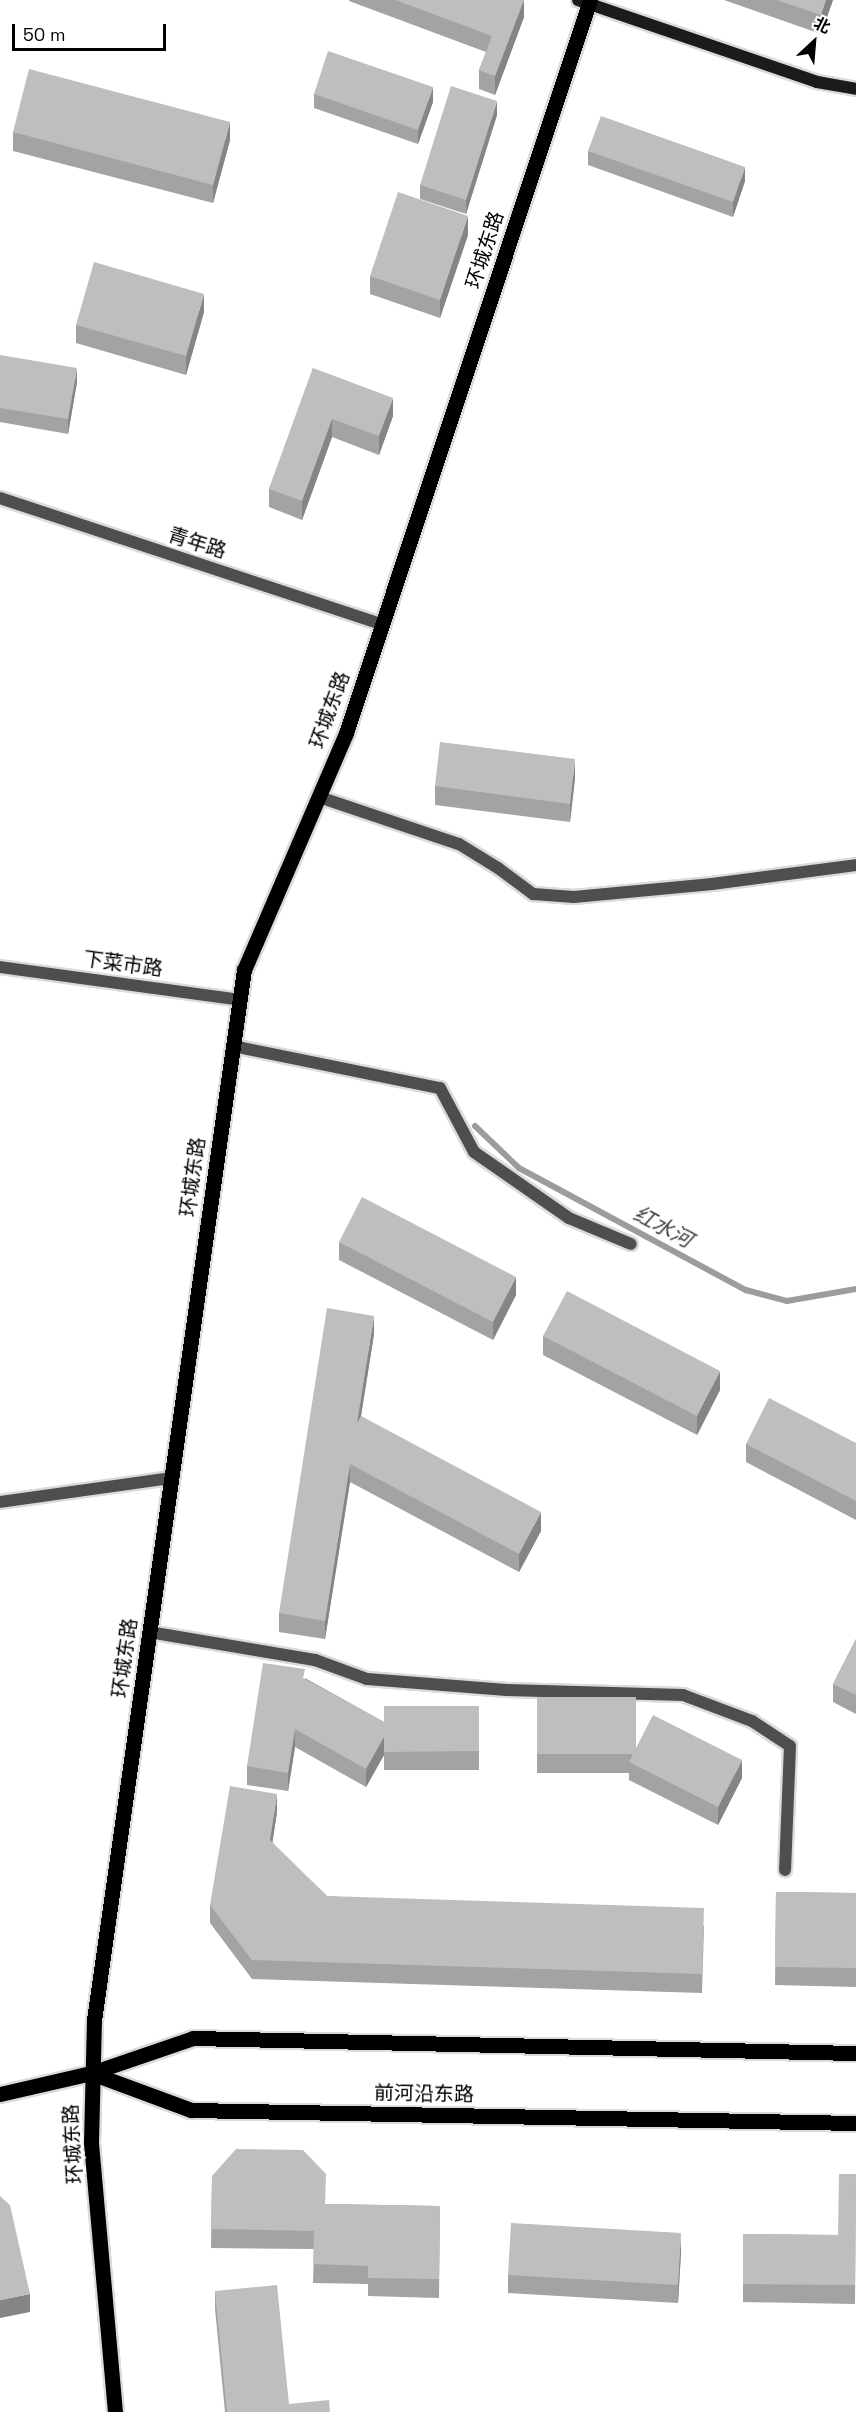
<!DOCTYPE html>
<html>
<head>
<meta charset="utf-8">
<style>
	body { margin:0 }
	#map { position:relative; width:856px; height:2412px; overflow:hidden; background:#fff; font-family:"Space Grotesk","Noto Sans SC",sans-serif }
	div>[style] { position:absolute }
	.stream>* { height:6px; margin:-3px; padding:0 3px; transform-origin:3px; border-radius:3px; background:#9c9c9c }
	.roads { filter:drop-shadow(2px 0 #dbdbdb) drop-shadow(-2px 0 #dbdbdb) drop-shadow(0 2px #dbdbdb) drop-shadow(0 -2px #dbdbdb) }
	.street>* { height:12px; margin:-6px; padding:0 6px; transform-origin:6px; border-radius:6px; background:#4e4e4e }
	.secondary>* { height:12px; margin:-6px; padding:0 6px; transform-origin:6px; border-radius:6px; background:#1b1b1b }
	.primary>* { height:15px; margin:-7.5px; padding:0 7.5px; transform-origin:7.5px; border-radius:7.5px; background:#000 }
	.wall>* { inset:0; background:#a3a3a3 }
	.shaded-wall>* { inset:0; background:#858585 }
	.building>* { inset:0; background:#bebebe }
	span { translate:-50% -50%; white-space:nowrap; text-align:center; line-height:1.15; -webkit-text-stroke:6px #fff; paint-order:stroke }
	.street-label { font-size:20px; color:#000 }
	.water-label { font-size:21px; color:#3d3d3d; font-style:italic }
	.north { position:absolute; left:784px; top:12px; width:60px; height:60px; -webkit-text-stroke:4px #fff; paint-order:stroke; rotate:26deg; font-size:16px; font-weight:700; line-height:24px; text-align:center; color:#000 }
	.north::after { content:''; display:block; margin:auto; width:21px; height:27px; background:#000; clip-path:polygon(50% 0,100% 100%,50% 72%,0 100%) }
	.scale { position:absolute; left:12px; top:24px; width:154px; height:27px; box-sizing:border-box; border:3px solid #000; border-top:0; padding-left:8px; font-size:18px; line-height:21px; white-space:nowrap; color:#000; -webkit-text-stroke:4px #fff; paint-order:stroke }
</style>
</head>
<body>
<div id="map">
	<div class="stream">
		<div style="left:475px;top:1126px;width:61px;rotate:43.7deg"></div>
		<div style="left:519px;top:1168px;width:258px;rotate:28.3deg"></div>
		<div style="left:746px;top:1290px;width:42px;rotate:15deg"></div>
		<div style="left:787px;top:1301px;width:70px;rotate:-9.9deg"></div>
	</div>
	<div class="roads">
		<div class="street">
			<div style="left:0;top:498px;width:402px;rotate:18.3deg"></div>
			<div style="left:319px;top:797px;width:148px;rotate:18.6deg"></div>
			<div style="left:459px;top:844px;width:46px;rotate:31.6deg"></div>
			<div style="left:498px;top:868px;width:44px;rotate:36.6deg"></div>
			<div style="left:533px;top:894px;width:41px;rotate:4.2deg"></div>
			<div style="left:574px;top:897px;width:139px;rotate:-5.4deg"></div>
			<div style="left:712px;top:884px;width:145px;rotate:-7.5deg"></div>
			<div style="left:0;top:967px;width:242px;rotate:7.8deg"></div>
			<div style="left:233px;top:1046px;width:211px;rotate:11.5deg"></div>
			<div style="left:440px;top:1088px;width:72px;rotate:62deg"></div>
			<div style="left:474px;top:1152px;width:116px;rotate:34.8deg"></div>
			<div style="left:569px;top:1218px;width:67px;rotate:22.8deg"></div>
			<div style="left:0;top:1502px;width:173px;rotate:-8deg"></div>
			<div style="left:149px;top:1632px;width:168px;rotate:9.6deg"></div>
			<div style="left:315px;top:1660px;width:55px;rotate:20.1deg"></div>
			<div style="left:367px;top:1679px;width:140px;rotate:4.5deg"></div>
			<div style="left:507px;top:1690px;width:176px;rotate:1.6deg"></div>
			<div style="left:683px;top:1695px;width:74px;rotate:20.6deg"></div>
			<div style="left:752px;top:1721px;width:45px;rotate:33.3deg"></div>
			<div style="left:790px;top:1746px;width:124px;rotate:92.3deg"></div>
		</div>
		<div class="secondary">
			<div style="left:578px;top:0;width:253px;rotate:18.9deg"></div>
			<div style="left:817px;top:82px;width:40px;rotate:10deg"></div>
		</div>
		<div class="primary">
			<div style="left:91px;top:2073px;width:107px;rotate:20.3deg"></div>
			<div style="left:191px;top:2110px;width:665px;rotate:1.12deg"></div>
			<div style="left:0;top:2094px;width:93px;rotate:-13deg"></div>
			<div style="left:91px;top:2073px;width:108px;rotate:-18.9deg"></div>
			<div style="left:193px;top:2038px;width:663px;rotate:1.3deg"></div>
			<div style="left:115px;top:2412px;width:271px;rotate:-95.1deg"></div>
			<div style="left:91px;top:2142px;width:122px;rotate:-88.6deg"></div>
			<div style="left:94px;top:2020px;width:1061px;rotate:-81.87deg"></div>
			<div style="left:244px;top:970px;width:258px;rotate:-66.7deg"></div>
			<div style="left:346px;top:733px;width:773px;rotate:-71.59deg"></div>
		</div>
	</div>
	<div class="wall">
		<div style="clip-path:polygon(349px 0,524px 0,524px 17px,495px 95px,479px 89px,479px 70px,486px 52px,349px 1px)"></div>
		<div style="clip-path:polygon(724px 0,833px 0,821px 34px)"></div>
		<div style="clip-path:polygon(314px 94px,433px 102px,418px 144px,314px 108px)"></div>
		<div style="clip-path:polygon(497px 115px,466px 214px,420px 199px,420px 185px)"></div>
		<div style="clip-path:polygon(13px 132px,230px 140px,213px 203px,13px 151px)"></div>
		<div style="clip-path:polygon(588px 151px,745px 181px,733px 217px,588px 165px)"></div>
		<div style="clip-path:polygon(468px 235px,440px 318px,370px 294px,370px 276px)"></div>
		<div style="clip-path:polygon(204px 312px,186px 375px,76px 343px,76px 325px)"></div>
		<div style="clip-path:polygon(0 355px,77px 382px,68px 434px,0 422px)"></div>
		<div style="clip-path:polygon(313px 368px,393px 416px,379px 455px,332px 437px,302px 520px,269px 507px,269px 489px)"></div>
		<div style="clip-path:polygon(575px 778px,570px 822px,435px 805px,435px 786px)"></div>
		<div style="clip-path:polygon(339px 1242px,516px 1295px,493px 1340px,339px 1260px)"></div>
		<div style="clip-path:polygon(374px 1334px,361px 1416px,541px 1531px,519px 1572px,350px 1482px,325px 1639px,279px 1632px,279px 1613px)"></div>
		<div style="clip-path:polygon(543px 1336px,720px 1390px,697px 1435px,543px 1355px)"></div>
		<div style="clip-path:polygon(856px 1443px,856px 1520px,746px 1462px,746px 1444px)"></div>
		<div style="clip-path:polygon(856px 1639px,856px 1714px,833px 1702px,833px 1684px)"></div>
		<div style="clip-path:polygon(305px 1678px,384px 1722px,479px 1706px,479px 1770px,384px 1770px,384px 1755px,366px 1787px,295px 1747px,288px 1791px,247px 1785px,247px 1766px)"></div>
		<div style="clip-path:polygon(537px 1697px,636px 1748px,742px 1778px,718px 1825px,629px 1780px,629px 1773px,537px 1773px)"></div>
		<div style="clip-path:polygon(277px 1812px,272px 1843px,327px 1896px,704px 1926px,702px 1993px,252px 1979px,210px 1923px,210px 1905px)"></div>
		<div style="clip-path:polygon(776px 1892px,856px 1893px,856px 1987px,775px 1985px)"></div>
		<div style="clip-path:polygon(856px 2174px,855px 2304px,743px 2302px,743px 2234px,838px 2235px)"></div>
		<div style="clip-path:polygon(212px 2176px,326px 2204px,440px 2206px,439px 2298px,368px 2296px,368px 2284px,313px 2283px,314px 2249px,211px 2248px)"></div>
		<div style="clip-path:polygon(681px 2252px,678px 2303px,508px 2293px,508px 2275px)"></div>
		<div style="clip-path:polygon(215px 2291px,289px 2404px,330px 2412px,225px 2412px,215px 2309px)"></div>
	</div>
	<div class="shaded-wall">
		<div style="clip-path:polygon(524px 0,524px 17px,495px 95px,495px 76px)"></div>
		<div style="clip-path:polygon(826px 0,833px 0,821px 34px,821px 15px)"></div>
		<div style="clip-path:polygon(433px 87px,433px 102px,418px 144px,418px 130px)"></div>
		<div style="clip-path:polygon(497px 101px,497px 115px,466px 214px,466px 200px)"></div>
		<div style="clip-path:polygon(230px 122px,230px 140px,213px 203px,213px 185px)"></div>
		<div style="clip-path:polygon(745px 167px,745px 181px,733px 217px,733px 202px)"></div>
		<div style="clip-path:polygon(468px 216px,468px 235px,440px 318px,440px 300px)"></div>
		<div style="clip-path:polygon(204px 294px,204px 312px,186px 375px,186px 356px)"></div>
		<div style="clip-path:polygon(77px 368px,77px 382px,68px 434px,68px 419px)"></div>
		<div style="clip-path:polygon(393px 398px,393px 416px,379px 455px,379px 436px)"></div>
		<div style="clip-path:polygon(332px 419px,332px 437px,302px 520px,302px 501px)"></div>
		<div style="clip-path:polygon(575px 759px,575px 778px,570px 822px,570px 804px)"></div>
		<div style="clip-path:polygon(516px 1277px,516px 1295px,493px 1340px,493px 1322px)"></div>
		<div style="clip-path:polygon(374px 1316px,374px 1334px,357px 1441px,357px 1423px)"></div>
		<div style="clip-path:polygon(720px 1371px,720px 1390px,697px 1435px,697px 1416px)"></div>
		<div style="clip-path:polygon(350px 1464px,350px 1482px,325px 1639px,325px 1621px)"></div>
		<div style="clip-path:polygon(541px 1512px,541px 1531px,519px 1572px,519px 1554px)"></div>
		<div style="clip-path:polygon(295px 1729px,295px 1747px,288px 1791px,288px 1773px)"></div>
		<div style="clip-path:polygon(384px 1737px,384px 1755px,366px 1787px,366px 1769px)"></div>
		<div style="clip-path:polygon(742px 1760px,742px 1778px,718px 1825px,718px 1807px)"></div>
		<div style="clip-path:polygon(277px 1794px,277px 1812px,270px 1859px,270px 1840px)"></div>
		<div style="clip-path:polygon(681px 2233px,681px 2252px,678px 2303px,678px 2285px)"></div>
		<div style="clip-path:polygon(30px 2294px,30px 2312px,0 2318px,0 2300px)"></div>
	</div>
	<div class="building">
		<div style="clip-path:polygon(395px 0,524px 0,495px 76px,479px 70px,492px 36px)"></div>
		<div style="clip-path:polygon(777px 0,826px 0,821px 15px)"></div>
		<div style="clip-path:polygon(328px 51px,433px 87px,418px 130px,314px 94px)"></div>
		<div style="clip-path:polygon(29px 69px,230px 122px,213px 185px,13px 132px)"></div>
		<div style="clip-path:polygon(451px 86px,497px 101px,466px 200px,420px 185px)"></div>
		<div style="clip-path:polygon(601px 116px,745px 167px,733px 202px,588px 151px)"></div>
		<div style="clip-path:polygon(398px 192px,468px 216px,440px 300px,370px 276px)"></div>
		<div style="clip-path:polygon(94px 262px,204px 294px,186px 356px,76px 325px)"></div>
		<div style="clip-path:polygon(0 355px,77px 368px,68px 419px,0 408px)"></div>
		<div style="clip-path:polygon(313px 368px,393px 398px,379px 436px,332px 419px,302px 501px,269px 489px)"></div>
		<div style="clip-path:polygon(440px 742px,575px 759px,570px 804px,435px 786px)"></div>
		<div style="clip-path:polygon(362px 1197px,516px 1277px,493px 1322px,339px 1242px)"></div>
		<div style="clip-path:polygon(567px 1291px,720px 1371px,697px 1416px,543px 1336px)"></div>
		<div style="clip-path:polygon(327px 1308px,374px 1316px,357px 1423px,361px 1416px,541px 1512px,519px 1554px,350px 1464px,325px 1621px,279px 1613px)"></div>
		<div style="clip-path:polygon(769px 1398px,856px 1443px,856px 1501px,746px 1444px)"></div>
		<div style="clip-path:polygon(856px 1639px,856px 1695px,833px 1684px)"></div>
		<div style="clip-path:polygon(263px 1663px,305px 1669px,303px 1678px,384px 1722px,384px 1706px,479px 1706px,479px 1751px,384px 1752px,384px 1737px,366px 1769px,295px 1729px,288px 1773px,247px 1766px)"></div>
		<div style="clip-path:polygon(537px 1697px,636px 1697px,636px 1748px,653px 1715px,742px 1760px,718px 1807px,629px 1762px,633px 1754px,537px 1754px)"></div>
		<div style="clip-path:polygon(230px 1786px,277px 1794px,270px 1840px,327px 1896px,704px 1908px,702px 1974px,252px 1960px,210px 1905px)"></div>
		<div style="clip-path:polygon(776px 1892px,856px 1893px,856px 1968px,775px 1967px)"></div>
		<div style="clip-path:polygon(236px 2149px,303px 2150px,326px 2174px,325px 2204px,440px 2206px,439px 2279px,368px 2278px,368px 2266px,313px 2264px,314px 2231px,211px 2229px,212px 2176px)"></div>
		<div style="clip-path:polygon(839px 2174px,856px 2174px,855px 2285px,743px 2284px,743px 2234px,838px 2235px)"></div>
		<div style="clip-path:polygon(0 2196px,10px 2205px,30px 2294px,0 2300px)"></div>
		<div style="clip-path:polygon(511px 2223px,681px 2233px,678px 2285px,508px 2275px)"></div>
		<div style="clip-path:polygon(277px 2285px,289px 2404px,329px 2400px,330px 2412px,227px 2412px,215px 2291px)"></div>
	</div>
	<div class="street-label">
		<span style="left:485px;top:250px;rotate:-72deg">环城东路</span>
		<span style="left:197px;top:543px;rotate:18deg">青年路</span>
		<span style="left:330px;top:710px;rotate:-70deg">环城东路</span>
		<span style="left:123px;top:964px;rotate:8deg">下菜市路</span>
		<span style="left:193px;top:1177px;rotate:-82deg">环城东路</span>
		<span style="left:125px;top:1658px;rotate:-82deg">环城东路</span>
		<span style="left:424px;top:2094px;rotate:1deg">前河沿东路</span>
		<span style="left:73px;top:2144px;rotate:-93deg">环城东路</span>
	</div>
	<div class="water-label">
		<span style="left:663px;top:1227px;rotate:28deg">红水河</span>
	</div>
	<div class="north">北</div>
	<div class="scale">50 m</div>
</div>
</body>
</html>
